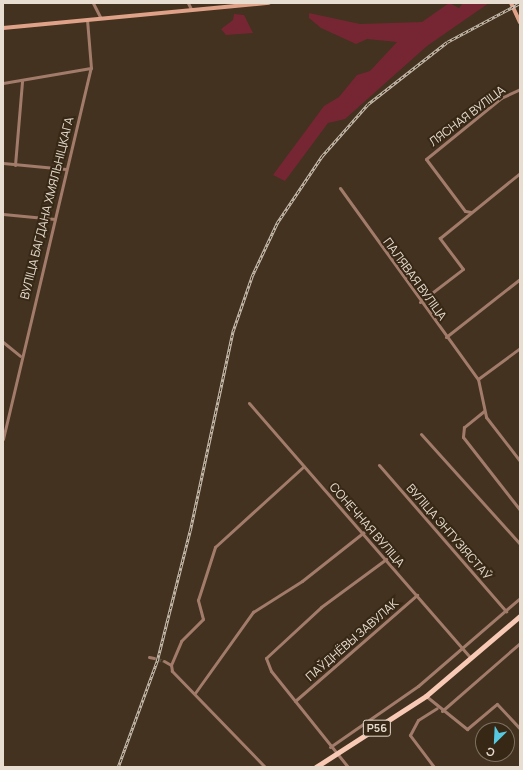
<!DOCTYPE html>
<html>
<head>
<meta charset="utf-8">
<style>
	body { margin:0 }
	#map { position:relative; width:523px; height:770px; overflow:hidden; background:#42321f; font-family:Manrope,sans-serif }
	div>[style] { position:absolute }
	.green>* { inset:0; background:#762632 }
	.street-tunnel>* { height:3px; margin-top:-1.5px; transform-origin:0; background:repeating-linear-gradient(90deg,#5b4c3a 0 3px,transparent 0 4.5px) }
	.street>* { height:3px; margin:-1.5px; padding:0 1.5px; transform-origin:1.5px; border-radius:1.5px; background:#a27b6b }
	.secondary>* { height:4px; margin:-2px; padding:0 2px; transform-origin:2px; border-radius:2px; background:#dfa288 }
	.primary>* { height:4.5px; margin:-2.25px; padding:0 2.25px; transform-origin:2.25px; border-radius:2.25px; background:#f8c9b5 }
	.rail>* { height:2.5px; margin-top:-1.25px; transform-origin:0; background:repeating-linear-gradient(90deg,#372815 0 3px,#cbc0b2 0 6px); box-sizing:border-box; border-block:1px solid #cbc0b2 }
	span { translate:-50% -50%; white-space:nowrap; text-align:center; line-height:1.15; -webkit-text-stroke:4px #372815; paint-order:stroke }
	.shield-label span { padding:1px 3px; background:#372815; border:1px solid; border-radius:3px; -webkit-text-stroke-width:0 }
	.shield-label { font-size:11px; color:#e7ddd1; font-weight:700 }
	.street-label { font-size:12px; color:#e7ddd1 }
	.frame { position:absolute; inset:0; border:4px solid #e7ddd1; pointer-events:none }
	.north { position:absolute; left:475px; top:722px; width:40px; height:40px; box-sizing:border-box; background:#372815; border:1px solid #7d7060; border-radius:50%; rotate:204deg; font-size:11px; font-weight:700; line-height:16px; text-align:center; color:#e7ddd1 }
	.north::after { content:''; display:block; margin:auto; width:14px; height:18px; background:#56c9e1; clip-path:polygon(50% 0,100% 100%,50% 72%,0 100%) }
</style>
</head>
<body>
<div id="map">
	<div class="green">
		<div style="clip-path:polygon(449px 3px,459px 8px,463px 3px,489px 3px,427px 46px,345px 119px,328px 123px,285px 181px,273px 175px,324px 106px,339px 97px,357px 75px,370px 71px,397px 42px,367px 39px,356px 44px,321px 28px,309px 18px,309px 13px,360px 24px,422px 22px)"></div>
		<div style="clip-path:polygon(234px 14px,244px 15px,253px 33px,226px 35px,221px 29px,233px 20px)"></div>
	</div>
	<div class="street-tunnel">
		<div style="left:154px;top:658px;width:10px;rotate:17deg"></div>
	</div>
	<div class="street">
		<div style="left:93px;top:3px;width:16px;rotate:63deg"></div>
		<div style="left:188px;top:3px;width:7px;rotate:63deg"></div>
		<div style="left:3px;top:83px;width:89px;rotate:-9.7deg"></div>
		<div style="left:3px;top:163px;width:63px;rotate:5.4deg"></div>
		<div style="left:15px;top:165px;width:84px;rotate:-85.2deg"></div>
		<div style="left:340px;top:188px;width:236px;rotate:54.2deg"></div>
		<div style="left:478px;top:379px;width:39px;rotate:78deg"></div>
		<div style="left:486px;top:417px;width:56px;rotate:52.3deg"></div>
		<div style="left:471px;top:212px;width:6px;rotate:-171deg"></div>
		<div style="left:465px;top:211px;width:65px;rotate:-126.9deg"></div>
		<div style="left:426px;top:159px;width:97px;rotate:-39.1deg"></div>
		<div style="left:501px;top:98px;width:21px;rotate:-25deg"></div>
		<div style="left:3px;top:214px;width:52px;rotate:5.5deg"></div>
		<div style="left:420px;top:302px;width:54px;rotate:-37.5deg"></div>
		<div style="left:463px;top:269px;width:39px;rotate:-127deg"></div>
		<div style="left:440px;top:238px;width:103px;rotate:-39.1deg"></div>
		<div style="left:446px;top:337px;width:94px;rotate:-38.1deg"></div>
		<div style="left:3px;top:342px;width:22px;rotate:39deg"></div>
		<div style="left:478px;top:379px;width:52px;rotate:-36.4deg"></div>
		<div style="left:249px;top:403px;width:338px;rotate:49deg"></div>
		<div style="left:484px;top:411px;width:26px;rotate:141deg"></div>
		<div style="left:464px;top:427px;width:10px;rotate:96deg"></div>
		<div style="left:463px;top:437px;width:93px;rotate:52deg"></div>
		<div style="left:421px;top:434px;width:148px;rotate:48deg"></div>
		<div style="left:3px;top:439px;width:381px;rotate:-76.7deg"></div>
		<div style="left:91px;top:68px;width:49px;rotate:-94.7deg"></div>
		<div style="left:379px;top:465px;width:194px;rotate:49deg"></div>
		<div style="left:149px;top:657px;width:5px;rotate:11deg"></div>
		<div style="left:164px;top:661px;width:8px;rotate:30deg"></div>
		<div style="left:195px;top:693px;width:100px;rotate:-54.4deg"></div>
		<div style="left:253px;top:612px;width:58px;rotate:-32.3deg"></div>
		<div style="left:302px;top:581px;width:79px;rotate:-38.3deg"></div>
		<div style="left:426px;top:696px;width:53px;rotate:38.8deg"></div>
		<div style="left:467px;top:729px;width:39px;rotate:-40deg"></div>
		<div style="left:497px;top:704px;width:34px;rotate:47deg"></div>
		<div style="left:295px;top:701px;width:162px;rotate:-41deg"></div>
		<div style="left:442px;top:711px;width:103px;rotate:-41.1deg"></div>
		<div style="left:330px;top:747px;width:107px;rotate:-34.7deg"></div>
		<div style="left:418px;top:686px;width:135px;rotate:-40.8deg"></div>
		<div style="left:265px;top:767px;width:134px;rotate:-134.1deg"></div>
		<div style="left:172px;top:671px;width:6px;rotate:-99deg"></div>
		<div style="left:171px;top:665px;width:26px;rotate:-67deg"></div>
		<div style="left:181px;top:641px;width:31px;rotate:-45deg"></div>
		<div style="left:203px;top:619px;width:20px;rotate:-105deg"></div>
		<div style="left:198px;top:600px;width:56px;rotate:-72.2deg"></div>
		<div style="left:215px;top:547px;width:120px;rotate:-42.3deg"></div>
		<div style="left:348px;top:767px;width:123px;rotate:-128.7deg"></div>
		<div style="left:271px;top:671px;width:14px;rotate:-111deg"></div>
		<div style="left:266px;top:658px;width:75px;rotate:-42.8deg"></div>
		<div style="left:321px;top:607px;width:81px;rotate:-36.4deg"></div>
		<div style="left:434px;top:767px;width:40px;rotate:-127deg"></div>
		<div style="left:410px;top:735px;width:17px;rotate:-62deg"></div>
		<div style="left:418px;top:720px;width:22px;rotate:-32deg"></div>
	</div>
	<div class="secondary">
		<div style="left:511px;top:3px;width:21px;rotate:65deg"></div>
		<div style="left:3px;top:28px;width:267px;rotate:-5.4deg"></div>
	</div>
	<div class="primary">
		<div style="left:316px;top:767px;width:131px;rotate:-32.8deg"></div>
		<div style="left:426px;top:696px;width:123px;rotate:-40.4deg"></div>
	</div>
	<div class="rail">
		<div style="left:118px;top:767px;width:113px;rotate:-69.8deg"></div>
		<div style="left:157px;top:661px;width:134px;rotate:-75.8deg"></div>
		<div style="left:190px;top:531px;width:205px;rotate:-77.9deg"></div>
		<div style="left:233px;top:331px;width:58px;rotate:-70.9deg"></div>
		<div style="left:252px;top:276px;width:59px;rotate:-64.7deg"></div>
		<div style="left:277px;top:223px;width:81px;rotate:-56.1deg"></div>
		<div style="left:322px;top:156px;width:69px;rotate:-48.5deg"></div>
		<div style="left:368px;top:104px;width:100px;rotate:-38.1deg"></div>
		<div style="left:447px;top:42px;width:83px;rotate:-28.1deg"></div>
	</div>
	<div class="shield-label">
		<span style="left:377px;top:728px">Р56</span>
	</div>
	<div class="street-label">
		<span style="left:467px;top:116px;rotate:-37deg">ЛЯСНАЯ ВУЛІЦА</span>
		<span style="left:47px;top:208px;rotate:-76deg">ВУЛІЦА БАГДАНА ХМЯЛЬНІЦКАГА</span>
		<span style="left:415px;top:279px;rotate:54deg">ПАЛЯВАЯ ВУЛІЦА</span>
		<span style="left:367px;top:525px;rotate:49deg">СОНЕЧНАЯ ВУЛІЦА</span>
		<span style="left:449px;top:532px;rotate:49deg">ВУЛІЦА ЭНТУЗІЯСТАЎ</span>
		<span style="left:352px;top:640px;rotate:-41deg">ПАЎДНЁВЫ ЗАВУЛАК</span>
	</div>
	<div class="frame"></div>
	<div class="north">С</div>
</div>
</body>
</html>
